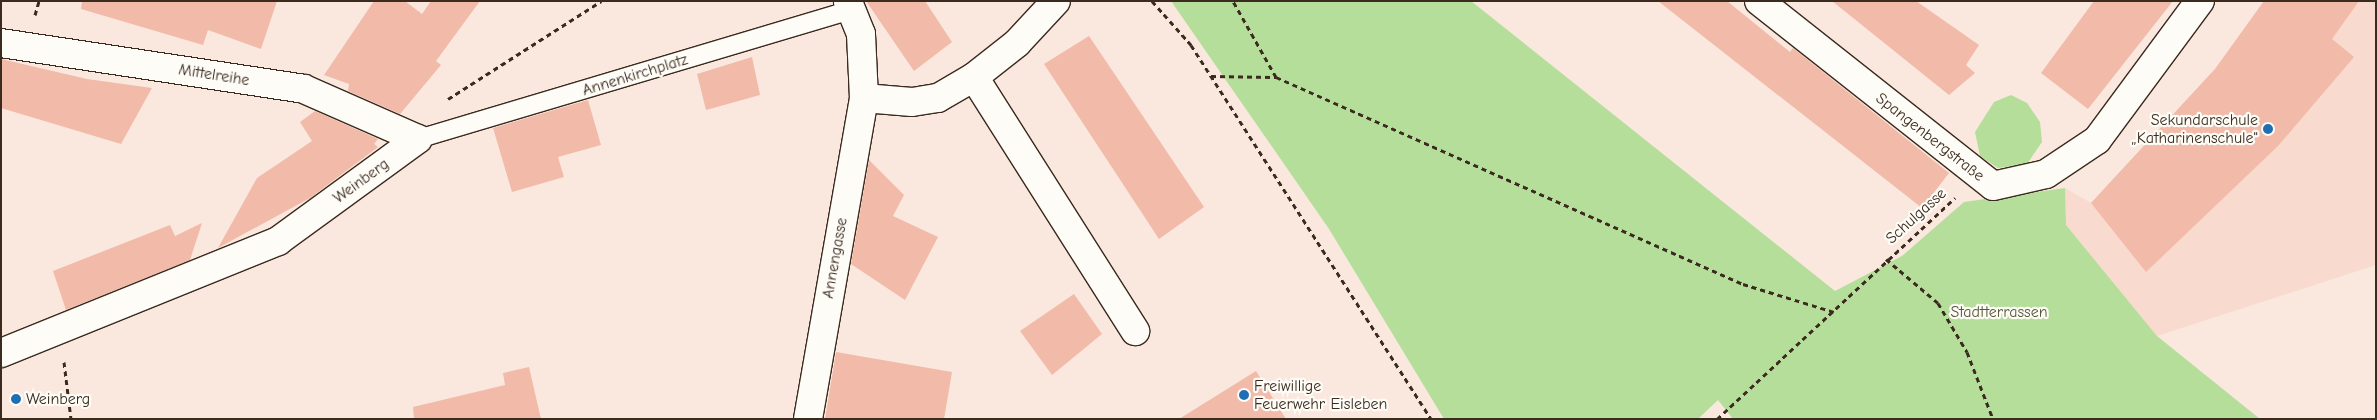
<!DOCTYPE html>
<html>
<head>
<meta charset="utf-8">
<style>
	body { margin:0 }
	#map { position:relative; width:2377px; height:420px; overflow:hidden; background:#fae8df; font-family:"Comic Neue",sans-serif }
	div>[style] { position:absolute }
	.built>* { inset:0; background:#f8dace }
	.green>* { inset:0; background:#b5de9b }
	.building>* { inset:0; background:#f2baa8 }
	.path>* { height:3px; margin-top:-1.5px; transform-origin:0; background:repeating-linear-gradient(90deg,#3b2a1e 0 5px,transparent 0 9px) }
	.roads { filter:drop-shadow(1px 0 #3b2a1e) drop-shadow(-1px 0 #3b2a1e) drop-shadow(0 1px #3b2a1e) drop-shadow(0 -1px #3b2a1e) }
	.service>* { height:18px; margin:-9px; padding:0 9px; transform-origin:9px; border-radius:9px; background:#fdfcf7 }
	.minor>* { height:28px; margin:-14px; padding:0 14px; transform-origin:14px; border-radius:14px; background:#fdfcf7 }
	.dots>* { width:14px; height:14px; translate:-50% -50%; box-sizing:border-box; border:2px solid #fdfcf7; border-radius:50% }
	span { translate:-50% -50%; white-space:nowrap; text-align:center; line-height:1.15; -webkit-text-stroke:4.5px #fdfcf7; paint-order:stroke }
	.street-label { font-size:16px; color:#3b2a1e }
	.poi-label { font-size:16px; color:#3b2a1e }
	.right { translate:-100% -50%; text-align:right }
	.left { translate:0 -50%; text-align:left }
	.park-label { font-size:16px; color:#5a573d }
	.frame { position:absolute; inset:0; border:2px solid #3b2a1e; pointer-events:none }
</style>
</head>
<body>
<div id="map">
	<div class="built">
		<div style="clip-path:polygon(2264px 1px,2376px 1px,2376px 265px,2157px 336px,2066px 225px,2065px 188px,2091px 203px,2215px 69px)"></div>
	</div>
	<div class="green">
		<div style="clip-path:polygon(1171px 1px,1471px 1px,1835px 291px,1902px 256px,1964px 202px,2065px 188px,2066px 225px,2157px 336px,2260px 419px,1733px 419px,1718px 400px,1698px 419px,1444px 419px,1329px 229px)"></div>
		<div style="clip-path:polygon(2011px 95px,2027px 103px,2040px 122px,2042px 142px,2027px 164px,1998px 168px,1980px 156px,1975px 132px,1994px 102px)"></div>
	</div>
	<div class="building">
		<div style="clip-path:polygon(82px 1px,277px 1px,261px 49px,208px 30px,203px 45px,81px 9px)"></div>
		<div style="clip-path:polygon(374px 1px,405px 1px,422px 14px,431px 1px,480px 1px,436px 61px,441px 65px,400px 114px,348px 91px,349px 84px,324px 75px)"></div>
		<div style="clip-path:polygon(866px 1px,925px 1px,952px 42px,914px 71px)"></div>
		<div style="clip-path:polygon(1658px 1px,1727px 1px,1790px 52px,1793px 48px,1949px 173px,1922px 208px)"></div>
		<div style="clip-path:polygon(1832px 1px,1916px 1px,1979px 45px,1966px 65px,1975px 73px,1949px 95px)"></div>
		<div style="clip-path:polygon(2094px 1px,2173px 1px,2088px 109px,2041px 73px)"></div>
		<div style="clip-path:polygon(2264px 1px,2359px 1px,2332px 39px,2354px 57px,2278px 146px,2146px 272px,2091px 203px,2215px 69px)"></div>
		<div style="clip-path:polygon(1089px 36px,1204px 207px,1159px 239px,1044px 64px)"></div>
		<div style="clip-path:polygon(752px 57px,760px 95px,706px 110px,697px 74px)"></div>
		<div style="clip-path:polygon(1px 59px,87px 79px,152px 88px,121px 144px,1px 108px)"></div>
		<div style="clip-path:polygon(588px 100px,601px 145px,558px 157px,564px 177px,512px 192px,493px 128px)"></div>
		<div style="clip-path:polygon(315px 111px,378px 139px,374px 144px,378px 147px,310px 198px,218px 248px,257px 178px,312px 141px,300px 122px)"></div>
		<div style="clip-path:polygon(869px 160px,904px 195px,893px 216px,938px 237px,905px 300px,851px 264px)"></div>
		<div style="clip-path:polygon(202px 223px,190px 260px,66px 310px,53px 271px,170px 225px,175px 236px)"></div>
		<div style="clip-path:polygon(1074px 294px,1102px 334px,1052px 375px,1020px 331px)"></div>
		<div style="clip-path:polygon(836px 352px,952px 372px,944px 419px,825px 419px)"></div>
		<div style="clip-path:polygon(529px 367px,541px 419px,414px 419px,413px 407px,505px 385px,503px 373px)"></div>
		<div style="clip-path:polygon(1256px 371px,1286px 419px,1179px 419px)"></div>
	</div>
	<div class="path">
		<div style="left:1152px;top:1px;width:59px;rotate:48.4deg"></div>
		<div style="left:1191px;top:45px;width:444px;rotate:57.3deg"></div>
		<div style="left:35px;top:15px;width:15px;rotate:-74deg"></div>
		<div style="left:1211px;top:76px;width:65px;rotate:0.9deg"></div>
		<div style="left:1276px;top:77px;width:87px;rotate:-119.5deg"></div>
		<div style="left:1276px;top:77px;width:511px;rotate:23.91deg"></div>
		<div style="left:1743px;top:284px;width:95px;rotate:17.1deg"></div>
		<div style="left:448px;top:99px;width:182px;rotate:-32.6deg"></div>
		<div style="left:1886px;top:259px;width:68px;rotate:40.2deg"></div>
		<div style="left:1938px;top:303px;width:57px;rotate:59.4deg"></div>
		<div style="left:1967px;top:352px;width:72px;rotate:68.8deg"></div>
		<div style="left:64px;top:362px;width:57px;rotate:83deg"></div>
		<div style="left:1717px;top:419px;width:325px;rotate:-42.9deg"></div>
	</div>
	<div class="roads">
		<div class="service">
			<div style="left:418px;top:139px;width:453px;rotate:-16.6deg"></div>
		</div>
		<div class="minor">
			<div style="left:1759px;top:1px;width:298px;rotate:38.3deg"></div>
			<div style="left:1993px;top:186px;width:54px;rotate:-12.8deg"></div>
			<div style="left:2046px;top:174px;width:61px;rotate:-33.7deg"></div>
			<div style="left:2097px;top:140px;width:173px;rotate:-53.5deg"></div>
			<div style="left:1px;top:43px;width:306px;rotate:8.6deg"></div>
			<div style="left:304px;top:89px;width:124px;rotate:23.7deg"></div>
			<div style="left:974px;top:77px;width:301px;rotate:57.6deg"></div>
			<div style="left:864px;top:98px;width:48px;rotate:4.8deg"></div>
			<div style="left:912px;top:102px;width:26px;rotate:-9deg"></div>
			<div style="left:938px;top:98px;width:42px;rotate:-30.3deg"></div>
			<div style="left:974px;top:77px;width:55px;rotate:-38.3deg"></div>
			<div style="left:1017px;top:43px;width:57px;rotate:-47.1deg"></div>
			<div style="left:1px;top:353px;width:299px;rotate:-22deg"></div>
			<div style="left:278px;top:241px;width:173px;rotate:-36.1deg"></div>
			<div style="left:808px;top:419px;width:326px;rotate:-80.1deg"></div>
			<div style="left:864px;top:98px;width:64px;rotate:-92.7deg"></div>
			<div style="left:861px;top:34px;width:35px;rotate:-112deg"></div>
		</div>
	</div>
	<div class="dots">
		<div style="left:2268px;top:129px;background:#1f6fb2"></div>
		<div style="left:1244px;top:395px;background:#1f6fb2"></div>
		<div style="left:16px;top:399px;background:#1f6fb2"></div>
	</div>
	<div class="street-label">
		<span style="left:214px;top:75px;rotate:9deg">Mittelreihe</span>
		<span style="left:635px;top:75px;rotate:-17deg">Annenkirchplatz</span>
		<span style="left:1930px;top:137px;rotate:38deg">Spangenbergstraße</span>
		<span style="left:361px;top:181px;rotate:-36deg">Weinberg</span>
		<span style="left:1916px;top:216px;rotate:-42deg">Schulgasse</span>
		<span style="left:835px;top:258px;rotate:-80deg">Annengasse</span>
	</div>
	<div class="poi-label">
		<span class="right" style="left:2258px;top:129px">Sekundarschule<br>„Katharinenschule"</span>
		<span class="left" style="left:1254px;top:395px">Freiwillige<br>Feuerwehr Eisleben</span>
		<span class="left" style="left:26px;top:399px">Weinberg</span>
	</div>
	<div class="park-label">
		<span style="left:1999px;top:312px">Stadtterrassen</span>
	</div>
	<div class="frame"></div>
</div>
</body>
</html>
